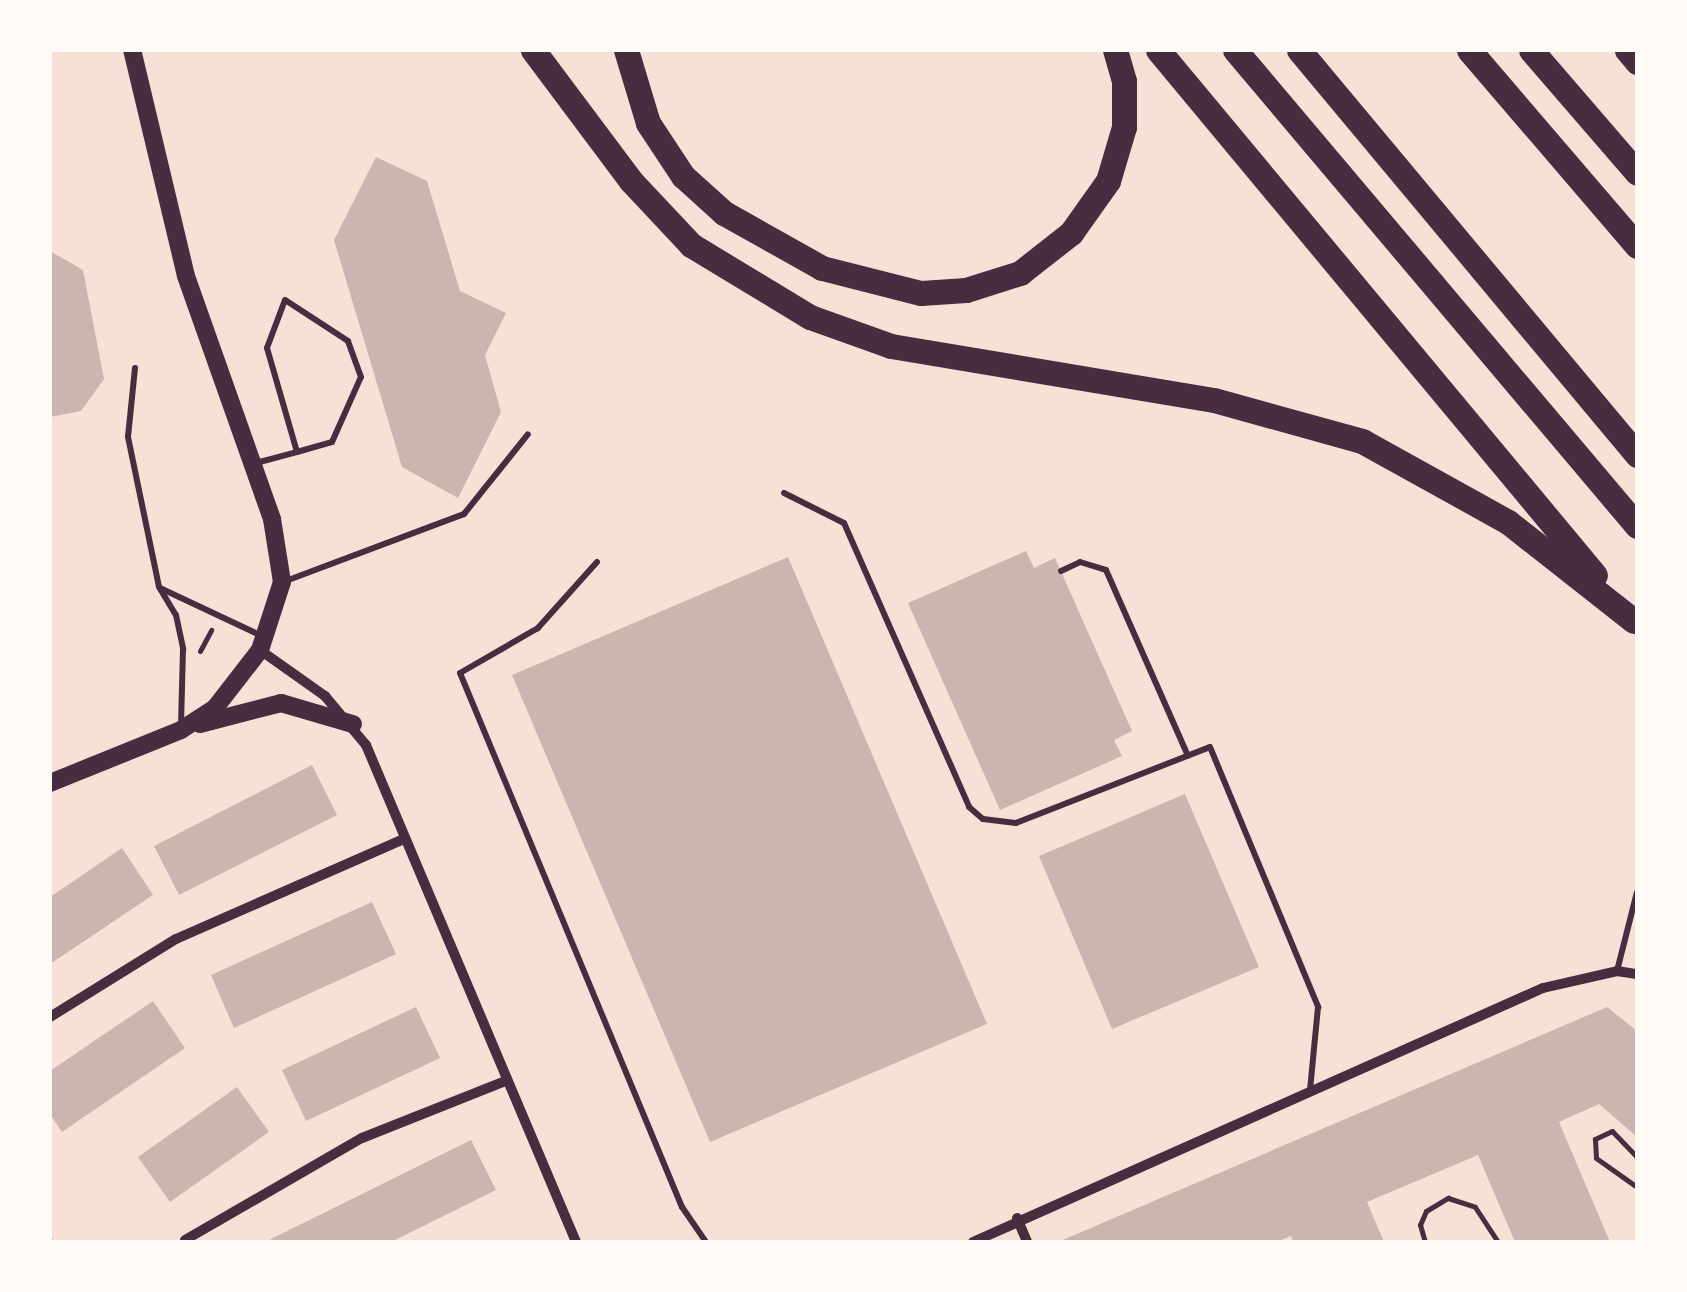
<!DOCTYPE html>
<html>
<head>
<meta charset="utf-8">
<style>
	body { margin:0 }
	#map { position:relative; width:1687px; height:1292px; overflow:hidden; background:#f7e1d7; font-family:Ubuntu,sans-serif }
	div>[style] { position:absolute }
	.building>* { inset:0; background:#ccb4b1 }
	.path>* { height:5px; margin:-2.5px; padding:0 2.5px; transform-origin:2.5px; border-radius:2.5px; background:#4a2c40 }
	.service>* { height:6px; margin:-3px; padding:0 3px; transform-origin:3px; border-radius:3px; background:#4a2c40 }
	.minor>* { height:10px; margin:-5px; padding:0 5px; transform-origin:5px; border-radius:5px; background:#4a2c40 }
	.tertiary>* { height:18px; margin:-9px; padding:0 9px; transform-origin:9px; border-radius:9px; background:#4a2c40 }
	.motorway>* { height:25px; margin:-12.5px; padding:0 12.5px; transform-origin:12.5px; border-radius:12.5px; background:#4a2c40 }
	span { translate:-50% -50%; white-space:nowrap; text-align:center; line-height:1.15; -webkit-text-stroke:8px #fffaf5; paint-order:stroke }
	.frame { position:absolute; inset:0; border:52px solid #fffaf5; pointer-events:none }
</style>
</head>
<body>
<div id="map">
	<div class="building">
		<div style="clip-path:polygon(376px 157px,427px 181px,460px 291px,506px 313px,485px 355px,501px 412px,458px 498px,402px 467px,334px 240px)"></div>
		<div style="clip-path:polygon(50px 251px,83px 270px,104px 379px,81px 411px,50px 417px)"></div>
		<div style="clip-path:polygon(1026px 551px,1034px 568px,1055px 558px,1132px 731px,1114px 740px,1122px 756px,1000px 810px,908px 603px)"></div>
		<div style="clip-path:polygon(788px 557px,987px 1024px,710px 1142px,512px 675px)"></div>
		<div style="clip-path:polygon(312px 765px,337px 815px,179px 895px,154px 846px)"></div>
		<div style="clip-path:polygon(1185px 794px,1259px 967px,1112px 1029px,1039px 856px)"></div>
		<div style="clip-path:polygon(122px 848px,153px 895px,50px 964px,50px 897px)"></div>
		<div style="clip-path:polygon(372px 902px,396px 954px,234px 1028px,211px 975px)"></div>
		<div style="clip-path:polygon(153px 1001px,185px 1048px,62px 1132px,50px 1114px,50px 1071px)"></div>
		<div style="clip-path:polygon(416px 1007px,440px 1058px,306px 1121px,282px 1070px)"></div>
		<div style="clip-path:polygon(1607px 1007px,1637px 1031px,1637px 1137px,1599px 1104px,1559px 1122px,1610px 1242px,1515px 1242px,1478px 1155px,1367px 1202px,1384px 1242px,1293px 1242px,1291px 1236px,1276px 1242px,1058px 1242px)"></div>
		<div style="clip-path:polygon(237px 1087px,269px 1132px,170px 1202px,138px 1157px)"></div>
		<div style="clip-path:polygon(471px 1140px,496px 1190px,391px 1242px,265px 1242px)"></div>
	</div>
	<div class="path">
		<div style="left:200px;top:651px;width:24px;rotate:-62deg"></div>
		<div style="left:1637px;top:1157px;width:36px;rotate:-134deg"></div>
		<div style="left:1612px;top:1131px;width:19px;rotate:155deg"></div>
		<div style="left:1595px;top:1139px;width:19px;rotate:87deg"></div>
		<div style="left:1596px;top:1158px;width:50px;rotate:35.3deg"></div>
		<div style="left:50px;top:1241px;width:2px;rotate:27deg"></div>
		<div style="left:1425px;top:1242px;width:18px;rotate:-106deg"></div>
		<div style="left:1420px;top:1225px;width:15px;rotate:-67deg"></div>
		<div style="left:1426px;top:1211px;width:26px;rotate:-31deg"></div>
		<div style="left:1448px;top:1198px;width:28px;rotate:18deg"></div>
		<div style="left:1475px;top:1207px;width:42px;rotate:56.7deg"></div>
	</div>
	<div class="service">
		<div style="left:135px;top:368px;width:69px;rotate:95.8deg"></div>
		<div style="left:128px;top:437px;width:153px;rotate:78.3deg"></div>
		<div style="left:159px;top:587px;width:33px;rotate:59deg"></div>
		<div style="left:176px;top:615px;width:35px;rotate:78deg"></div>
		<div style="left:183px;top:649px;width:75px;rotate:91.5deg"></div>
		<div style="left:256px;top:463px;width:42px;rotate:-15deg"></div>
		<div style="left:297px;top:452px;width:36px;rotate:-16deg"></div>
		<div style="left:332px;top:442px;width:71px;rotate:-66deg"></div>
		<div style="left:361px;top:377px;width:38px;rotate:-110deg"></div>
		<div style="left:348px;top:341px;width:75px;rotate:-146.9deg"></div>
		<div style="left:285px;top:300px;width:51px;rotate:110.6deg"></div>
		<div style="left:267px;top:348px;width:108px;rotate:73.9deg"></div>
		<div style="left:784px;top:493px;width:67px;rotate:26.6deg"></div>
		<div style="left:844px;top:523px;width:310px;rotate:66.2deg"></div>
		<div style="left:969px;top:807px;width:18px;rotate:41deg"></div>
		<div style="left:983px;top:819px;width:33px;rotate:7deg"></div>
		<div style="left:1016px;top:823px;width:208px;rotate:-21.4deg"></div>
		<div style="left:1210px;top:747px;width:282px;rotate:67.4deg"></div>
		<div style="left:1318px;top:1007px;width:83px;rotate:95.5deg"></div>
		<div style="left:597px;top:562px;width:89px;rotate:131.8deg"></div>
		<div style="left:538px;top:628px;width:90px;rotate:150deg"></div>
		<div style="left:460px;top:673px;width:578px;rotate:67.43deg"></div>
		<div style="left:682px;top:1207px;width:42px;rotate:55.6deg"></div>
		<div style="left:1061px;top:571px;width:21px;rotate:-25deg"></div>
		<div style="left:1080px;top:562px;width:27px;rotate:17deg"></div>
		<div style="left:1106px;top:570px;width:203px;rotate:66.2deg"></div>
		<div style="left:283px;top:582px;width:193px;rotate:-20.6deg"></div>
		<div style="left:464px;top:514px;width:102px;rotate:-51.3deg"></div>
		<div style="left:160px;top:588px;width:113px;rotate:25.2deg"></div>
		<div style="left:1617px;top:971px;width:81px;rotate:-75.8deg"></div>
	</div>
	<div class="minor">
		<div style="left:260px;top:650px;width:80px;rotate:35.3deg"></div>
		<div style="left:325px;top:696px;width:64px;rotate:50.1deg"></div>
		<div style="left:366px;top:745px;width:540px;rotate:67.09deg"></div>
		<div style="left:50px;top:1017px;width:148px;rotate:-31.8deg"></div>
		<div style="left:176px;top:939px;width:246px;rotate:-23.7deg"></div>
		<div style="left:1017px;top:1218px;width:26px;rotate:67deg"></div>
		<div style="left:185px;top:1240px;width:204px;rotate:-30deg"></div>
		<div style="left:362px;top:1138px;width:154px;rotate:-21.7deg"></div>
		<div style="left:973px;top:1242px;width:624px;rotate:-24.02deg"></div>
		<div style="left:1543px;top:988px;width:76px;rotate:-12.9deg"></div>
		<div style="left:1617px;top:971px;width:20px;rotate:9deg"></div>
	</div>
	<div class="tertiary">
		<div style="left:200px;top:724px;width:84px;rotate:-14.5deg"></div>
		<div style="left:281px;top:703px;width:75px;rotate:16.3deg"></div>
		<div style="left:50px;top:783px;width:141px;rotate:-22deg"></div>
		<div style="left:181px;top:730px;width:40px;rotate:-32.9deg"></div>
		<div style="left:215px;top:708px;width:73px;rotate:-52.2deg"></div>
		<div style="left:260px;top:650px;width:71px;rotate:-72.1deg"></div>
		<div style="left:282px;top:582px;width:64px;rotate:-99deg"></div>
		<div style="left:272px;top:519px;width:258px;rotate:-109.5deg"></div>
		<div style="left:186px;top:276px;width:232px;rotate:-103.4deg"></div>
	</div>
	<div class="motorway">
		<div style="left:533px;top:50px;width:164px;rotate:53.2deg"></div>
		<div style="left:631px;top:181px;width:88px;rotate:46.8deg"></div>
		<div style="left:691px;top:245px;width:139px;rotate:31.2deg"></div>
		<div style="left:810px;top:317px;width:86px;rotate:19.7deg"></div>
		<div style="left:891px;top:346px;width:327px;rotate:9.5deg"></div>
		<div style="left:1214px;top:400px;width:154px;rotate:15.5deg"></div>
		<div style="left:1362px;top:441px;width:167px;rotate:29deg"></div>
		<div style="left:1508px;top:522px;width:160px;rotate:38.2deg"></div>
		<div style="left:626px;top:50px;width:76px;rotate:73.2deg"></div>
		<div style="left:648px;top:123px;width:64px;rotate:56.6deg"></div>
		<div style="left:683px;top:176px;width:55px;rotate:42.1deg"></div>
		<div style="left:724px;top:213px;width:112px;rotate:29.3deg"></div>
		<div style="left:822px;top:268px;width:102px;rotate:14.2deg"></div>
		<div style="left:921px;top:293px;width:45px;rotate:-3.8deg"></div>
		<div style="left:966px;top:290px;width:57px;rotate:-17.5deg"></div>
		<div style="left:1020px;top:273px;width:65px;rotate:-38.1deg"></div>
		<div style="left:1071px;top:233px;width:64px;rotate:-54.6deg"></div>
		<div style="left:1108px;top:181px;width:56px;rotate:-73.5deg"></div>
		<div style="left:1124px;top:127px;width:46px;rotate:-90deg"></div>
		<div style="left:1124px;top:81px;width:32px;rotate:-106deg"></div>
		<div style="left:1158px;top:50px;width:683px;rotate:50.23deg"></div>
		<div style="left:1235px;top:50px;width:623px;rotate:49.82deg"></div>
		<div style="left:1299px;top:50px;width:528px;rotate:50.15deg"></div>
		<div style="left:1469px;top:50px;width:258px;rotate:49.4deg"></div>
		<div style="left:1531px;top:50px;width:162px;rotate:49.2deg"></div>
		<div style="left:1627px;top:50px;width:16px;rotate:50deg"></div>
	</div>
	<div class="frame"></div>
</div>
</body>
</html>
